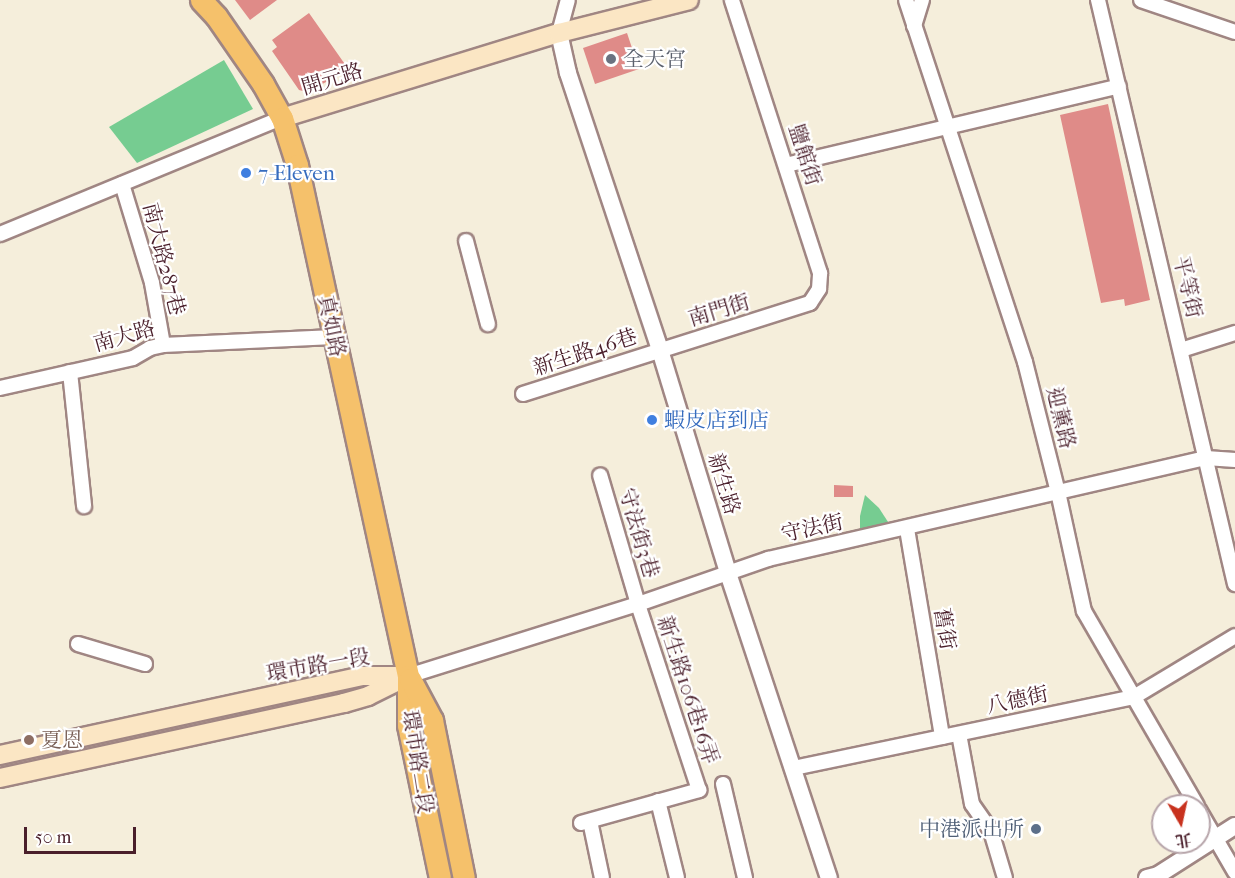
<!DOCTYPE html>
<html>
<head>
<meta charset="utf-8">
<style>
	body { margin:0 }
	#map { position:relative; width:1235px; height:878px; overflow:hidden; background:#f5eedb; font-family:"IM FELL French Canon","Noto Serif TC",serif }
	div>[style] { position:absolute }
	.green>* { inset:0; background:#76cc91 }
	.building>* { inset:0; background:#df8b88 }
	.roads { filter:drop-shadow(2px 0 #a08683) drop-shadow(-2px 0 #a08683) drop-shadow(0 2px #a08683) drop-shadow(0 -2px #a08683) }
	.minor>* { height:14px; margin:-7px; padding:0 7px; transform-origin:7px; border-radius:7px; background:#fff }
	.tertiary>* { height:16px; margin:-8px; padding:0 8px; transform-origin:8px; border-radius:8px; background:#fff }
	.secondary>* { height:18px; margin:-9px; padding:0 9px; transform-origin:9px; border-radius:9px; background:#fbe6c4 }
	.primary>* { height:21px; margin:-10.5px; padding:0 10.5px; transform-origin:10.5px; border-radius:10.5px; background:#f5c16b }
	.dots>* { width:16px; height:16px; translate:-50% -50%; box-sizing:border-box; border:3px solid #fff; border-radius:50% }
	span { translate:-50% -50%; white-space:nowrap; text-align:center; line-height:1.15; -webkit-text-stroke:4.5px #fff; paint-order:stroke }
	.worship-label { font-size:21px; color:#5b616d }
	.left { translate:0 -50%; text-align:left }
	.street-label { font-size:21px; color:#4a1f2b }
	.shop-label { font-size:21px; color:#366cbe }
	.education-label { font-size:21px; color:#785e54 }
	.service-label { font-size:21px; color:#4e5e75 }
	.right { translate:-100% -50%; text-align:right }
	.north { position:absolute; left:1151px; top:794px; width:60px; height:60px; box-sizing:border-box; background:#fff; border:2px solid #b7a5aa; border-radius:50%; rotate:171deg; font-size:16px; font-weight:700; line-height:24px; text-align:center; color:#4a1f2b }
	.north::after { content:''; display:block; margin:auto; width:21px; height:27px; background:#c8321e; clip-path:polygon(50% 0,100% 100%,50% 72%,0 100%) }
	.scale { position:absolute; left:24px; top:827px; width:112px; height:27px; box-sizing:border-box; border:3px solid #4a1f2b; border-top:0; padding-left:8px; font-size:18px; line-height:21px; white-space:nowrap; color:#4a1f2b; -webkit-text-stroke:4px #fff; paint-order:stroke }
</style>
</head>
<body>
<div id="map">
	<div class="green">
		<div style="clip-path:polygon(224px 60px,253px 109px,137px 163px,109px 127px)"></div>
		<div style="clip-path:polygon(865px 495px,879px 508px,890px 525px,860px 531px,860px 516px)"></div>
	</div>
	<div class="building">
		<div style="clip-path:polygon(235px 0,277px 0,250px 20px)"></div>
		<div style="clip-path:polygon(309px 13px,349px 70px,307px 92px,299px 90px,272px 51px,277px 47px,272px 40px)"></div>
		<div style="clip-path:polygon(627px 33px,639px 69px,595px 84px,583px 48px)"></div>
		<div style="clip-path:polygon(1108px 104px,1150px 300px,1125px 306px,1124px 299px,1101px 303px,1060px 115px)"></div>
		<div style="clip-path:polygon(834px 485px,853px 486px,853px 497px,834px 497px)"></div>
	</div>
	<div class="roads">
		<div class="minor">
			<div style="left:906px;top:0;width:381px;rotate:71.8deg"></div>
			<div style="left:1025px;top:362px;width:134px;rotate:75.8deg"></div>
			<div style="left:1058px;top:492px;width:122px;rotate:77.7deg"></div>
			<div style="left:1084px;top:611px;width:225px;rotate:59.9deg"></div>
			<div style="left:1098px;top:0;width:600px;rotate:76.8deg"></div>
			<div style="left:1141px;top:0;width:99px;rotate:18.8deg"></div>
			<div style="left:914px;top:26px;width:27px;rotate:-73deg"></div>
			<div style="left:559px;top:33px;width:34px;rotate:-75deg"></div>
			<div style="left:786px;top:165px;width:342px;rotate:-13.3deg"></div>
			<div style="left:122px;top:184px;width:103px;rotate:73.1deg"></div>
			<div style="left:152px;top:283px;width:63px;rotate:79.9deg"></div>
			<div style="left:0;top:234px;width:305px;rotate:-22.4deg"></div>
			<div style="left:466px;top:241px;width:86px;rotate:75.2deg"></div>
			<div style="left:1181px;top:350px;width:57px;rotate:-17.5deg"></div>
			<div style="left:70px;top:372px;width:135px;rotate:84deg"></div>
			<div style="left:0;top:388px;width:136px;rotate:-12.7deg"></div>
			<div style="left:133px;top:358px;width:20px;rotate:-30deg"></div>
			<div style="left:150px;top:348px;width:13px;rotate:-13deg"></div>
			<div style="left:163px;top:345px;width:171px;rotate:-2.7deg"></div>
			<div style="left:523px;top:394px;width:301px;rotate:-17.6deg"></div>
			<div style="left:810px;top:303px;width:17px;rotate:-57deg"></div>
			<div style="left:819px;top:289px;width:16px;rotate:-86deg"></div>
			<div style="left:820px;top:273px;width:287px;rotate:-107.9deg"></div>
			<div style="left:907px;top:529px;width:211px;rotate:80.4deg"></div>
			<div style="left:78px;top:644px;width:70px;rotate:16.6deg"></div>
			<div style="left:408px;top:676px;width:241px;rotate:-17.4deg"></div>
			<div style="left:638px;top:604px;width:138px;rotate:-19.1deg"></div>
			<div style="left:768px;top:559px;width:449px;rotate:-13deg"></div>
			<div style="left:1206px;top:458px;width:29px;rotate:4deg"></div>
			<div style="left:959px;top:734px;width:71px;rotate:79.5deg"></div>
			<div style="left:972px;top:804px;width:33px;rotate:55deg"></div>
			<div style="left:991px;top:831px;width:49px;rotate:73.4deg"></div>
			<div style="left:794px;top:768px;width:347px;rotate:-11.8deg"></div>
			<div style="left:1134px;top:697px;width:118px;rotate:-31.1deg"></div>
			<div style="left:723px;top:784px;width:97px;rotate:76.8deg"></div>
			<div style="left:658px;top:801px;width:79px;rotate:76.1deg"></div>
			<div style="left:1199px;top:810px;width:72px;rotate:59.9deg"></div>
			<div style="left:590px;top:821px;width:58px;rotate:78.1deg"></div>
			<div style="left:581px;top:823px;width:123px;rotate:-15.6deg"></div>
			<div style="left:699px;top:790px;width:196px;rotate:-108.2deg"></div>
			<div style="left:638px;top:604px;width:134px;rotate:-106.4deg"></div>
		</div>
		<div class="tertiary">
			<div style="left:559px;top:33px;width:41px;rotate:77.3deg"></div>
			<div style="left:568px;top:73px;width:292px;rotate:71.6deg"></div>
			<div style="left:660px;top:350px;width:233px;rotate:73deg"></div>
			<div style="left:728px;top:573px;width:321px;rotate:71.7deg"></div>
			<div style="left:1147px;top:878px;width:11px;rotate:-15deg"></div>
			<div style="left:1158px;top:875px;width:91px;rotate:-32.5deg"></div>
		</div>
		<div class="secondary">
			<div style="left:282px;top:118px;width:290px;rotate:-17.1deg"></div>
			<div style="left:559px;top:33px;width:134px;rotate:-14.2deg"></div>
			<div style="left:0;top:755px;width:371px;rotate:-12.3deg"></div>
			<div style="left:362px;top:676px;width:41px"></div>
			<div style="left:0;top:778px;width:352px;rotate:-12.3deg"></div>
			<div style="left:344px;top:703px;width:25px;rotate:-16deg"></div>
			<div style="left:368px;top:696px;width:45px;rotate:-26.6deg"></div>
		</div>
		<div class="primary">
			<div style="left:201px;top:0;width:22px;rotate:47deg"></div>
			<div style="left:216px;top:16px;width:83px;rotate:55.3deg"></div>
			<div style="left:263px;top:84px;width:39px;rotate:61deg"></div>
			<div style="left:282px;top:118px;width:49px;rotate:72.3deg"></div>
			<div style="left:297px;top:165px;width:523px;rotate:77.74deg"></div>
			<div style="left:408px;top:676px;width:49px;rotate:90deg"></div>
			<div style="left:408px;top:725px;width:156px;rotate:78.2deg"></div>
			<div style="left:410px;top:679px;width:47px;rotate:61.8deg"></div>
			<div style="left:432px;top:720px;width:161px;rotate:78.6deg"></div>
		</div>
	</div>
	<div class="dots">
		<div style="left:611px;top:59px;background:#6b7280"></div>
		<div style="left:246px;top:173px;background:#3f7fe0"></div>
		<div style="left:652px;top:420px;background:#3f7fe0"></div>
		<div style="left:29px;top:740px;background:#8d6e63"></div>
		<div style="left:1036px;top:829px;background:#5c6f8a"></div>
	</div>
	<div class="worship-label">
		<span class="left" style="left:623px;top:59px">全天宮</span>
	</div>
	<div class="street-label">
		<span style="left:332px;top:79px;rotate:-17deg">開元路</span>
		<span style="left:805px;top:155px;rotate:72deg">鹽館街</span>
		<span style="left:164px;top:259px;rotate:76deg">南大路287巷</span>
		<span style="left:1188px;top:287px;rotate:77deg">平等街</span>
		<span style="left:719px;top:310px;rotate:-17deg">南門街</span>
		<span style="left:332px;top:326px;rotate:78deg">真如路</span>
		<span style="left:124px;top:336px;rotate:-16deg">南大路</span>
		<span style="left:585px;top:352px;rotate:-18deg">新生路46巷</span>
		<span style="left:1061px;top:418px;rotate:76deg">迎薰路</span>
		<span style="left:724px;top:484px;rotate:73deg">新生路</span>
		<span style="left:812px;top:528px;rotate:-12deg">守法街</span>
		<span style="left:639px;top:533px;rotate:74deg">守法街3巷</span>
		<span style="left:945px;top:629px;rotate:81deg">舊街</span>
		<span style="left:318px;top:665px;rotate:-10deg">環市路一段</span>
		<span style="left:688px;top:690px;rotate:72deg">新生路106巷16弄</span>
		<span style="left:1017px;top:700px;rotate:-12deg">八德街</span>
		<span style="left:418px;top:762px;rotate:81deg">環市路二段</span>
	</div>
	<div class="shop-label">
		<span class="left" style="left:258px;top:173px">7-Eleven</span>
		<span class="left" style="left:664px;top:420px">蝦皮店到店</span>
	</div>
	<div class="education-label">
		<span class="left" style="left:41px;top:740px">夏恩</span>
	</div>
	<div class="service-label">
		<span class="right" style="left:1024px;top:829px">中港派出所</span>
	</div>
	<div class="north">北</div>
	<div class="scale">50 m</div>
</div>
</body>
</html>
